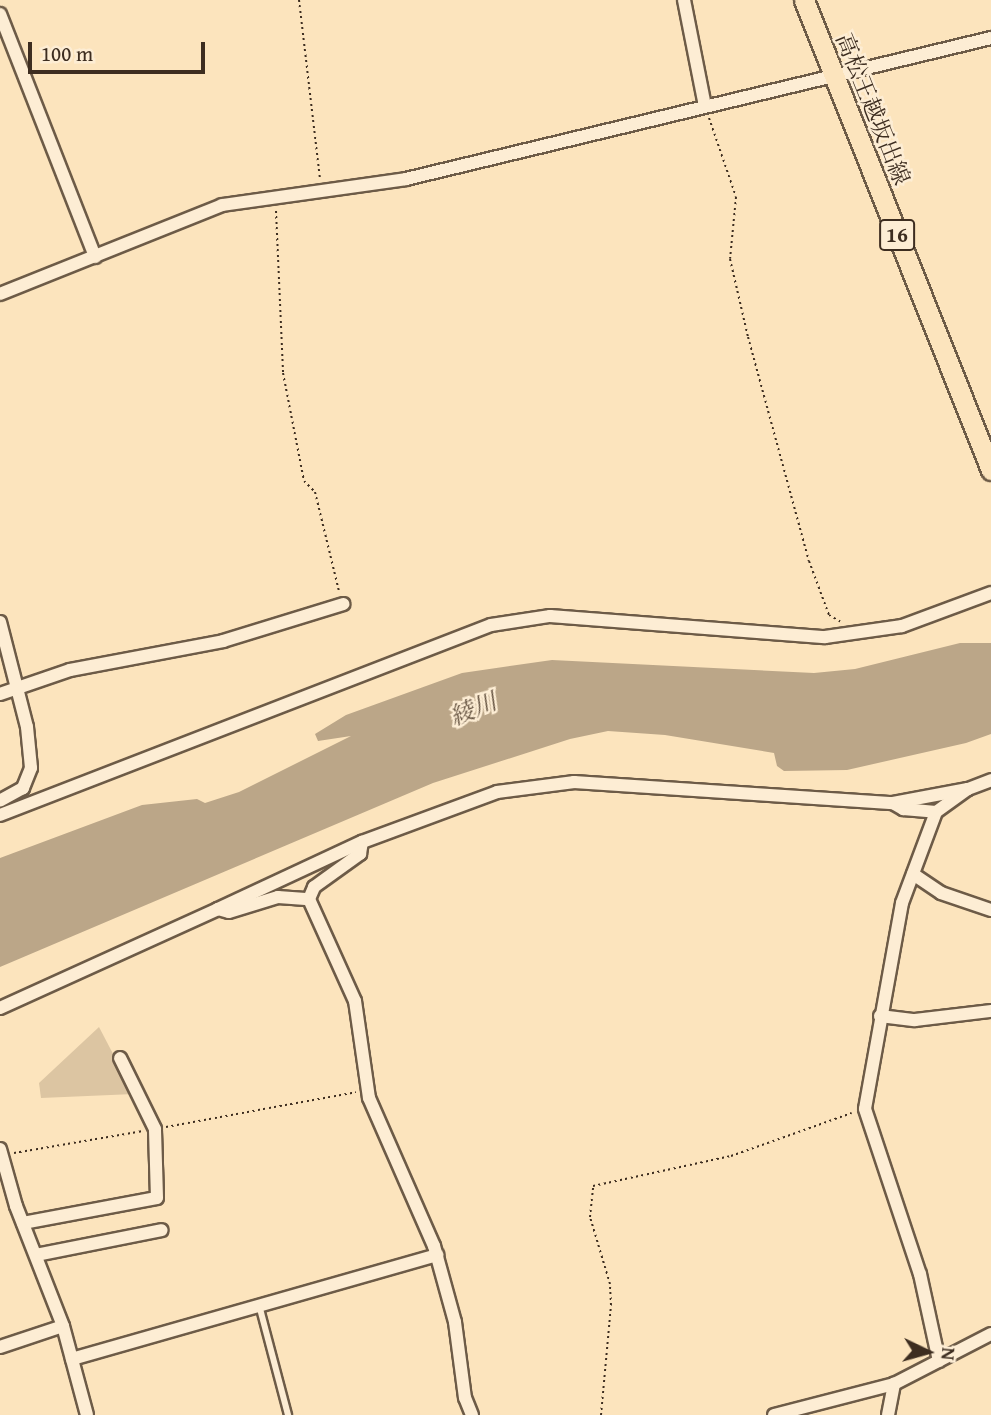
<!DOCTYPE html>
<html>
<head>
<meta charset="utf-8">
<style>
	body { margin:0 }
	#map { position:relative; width:991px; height:1415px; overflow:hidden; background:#fce4bd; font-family:"Gentium Book Plus","Noto Serif JP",serif }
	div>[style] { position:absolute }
	.green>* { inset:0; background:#dcc5a2 }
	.water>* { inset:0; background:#bba688 }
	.path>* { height:2px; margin-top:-1px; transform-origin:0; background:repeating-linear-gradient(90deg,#3d2d20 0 2px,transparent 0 5.5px) }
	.roads { filter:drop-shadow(2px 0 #6d5b47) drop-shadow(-2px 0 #6d5b47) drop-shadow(0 2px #6d5b47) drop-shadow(0 -2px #6d5b47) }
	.service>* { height:6px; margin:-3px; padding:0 3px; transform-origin:3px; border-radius:3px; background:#fdedd4 }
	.minor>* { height:12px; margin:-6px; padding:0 6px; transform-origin:6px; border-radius:6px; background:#fdedd4 }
	.primary>* { height:19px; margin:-9.5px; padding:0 9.5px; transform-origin:9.5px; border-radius:9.5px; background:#fce4bd }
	span { translate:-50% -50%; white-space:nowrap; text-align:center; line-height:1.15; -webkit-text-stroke:5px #fdedd4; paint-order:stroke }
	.shield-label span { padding:2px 5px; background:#fdedd4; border:2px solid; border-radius:5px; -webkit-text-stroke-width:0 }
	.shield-label { font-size:21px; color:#3d2d20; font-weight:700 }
	.street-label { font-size:23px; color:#3d2d20 }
	.water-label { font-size:24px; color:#63513f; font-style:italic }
	.north { position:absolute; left:893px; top:1317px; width:70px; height:70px; -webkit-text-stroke:5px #fdedd4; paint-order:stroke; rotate:95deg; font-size:19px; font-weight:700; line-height:28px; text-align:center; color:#3d2d20 }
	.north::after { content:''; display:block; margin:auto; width:24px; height:32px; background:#3d2d20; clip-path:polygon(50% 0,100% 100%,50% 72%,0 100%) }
	.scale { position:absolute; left:28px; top:42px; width:177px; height:32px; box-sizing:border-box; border:4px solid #3d2d20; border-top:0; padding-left:9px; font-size:21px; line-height:24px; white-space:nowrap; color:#3d2d20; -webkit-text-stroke:5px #fdedd4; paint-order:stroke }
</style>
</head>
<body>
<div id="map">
	<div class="green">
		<div style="clip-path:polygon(99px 1027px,134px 1094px,41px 1098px,39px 1083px)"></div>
	</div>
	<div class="water">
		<div style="clip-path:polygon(960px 643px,991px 643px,991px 734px,966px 743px,847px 770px,784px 771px,777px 766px,774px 753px,665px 735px,608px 731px,570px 739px,433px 783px,0 967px,0 858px,142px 805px,197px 799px,205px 803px,239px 792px,351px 736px,318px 741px,315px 734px,346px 715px,462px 673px,552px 660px,814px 673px,855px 669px)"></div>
	</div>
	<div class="path">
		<div style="left:299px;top:0;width:181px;rotate:83.3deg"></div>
		<div style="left:709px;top:118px;width:83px;rotate:71.1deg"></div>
		<div style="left:736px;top:197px;width:62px;rotate:95.5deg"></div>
		<div style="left:730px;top:259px;width:80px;rotate:77deg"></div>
		<div style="left:748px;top:337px;width:232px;rotate:74.8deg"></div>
		<div style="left:809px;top:561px;width:58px;rotate:69.7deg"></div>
		<div style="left:829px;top:615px;width:14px;rotate:30deg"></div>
		<div style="left:276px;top:211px;width:162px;rotate:87.5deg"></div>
		<div style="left:283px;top:373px;width:110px;rotate:79deg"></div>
		<div style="left:304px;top:481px;width:16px;rotate:45deg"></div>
		<div style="left:315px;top:492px;width:102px;rotate:76.4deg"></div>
		<div style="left:166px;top:1127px;width:193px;rotate:-10.4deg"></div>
		<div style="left:14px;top:1153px;width:131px;rotate:-9.7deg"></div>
		<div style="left:601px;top:1415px;width:110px;rotate:-84.8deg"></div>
		<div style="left:611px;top:1305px;width:21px;rotate:-93deg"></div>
		<div style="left:610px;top:1284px;width:70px;rotate:-106.6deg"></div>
		<div style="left:590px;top:1217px;width:31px;rotate:-84deg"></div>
		<div style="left:593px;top:1186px;width:141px;rotate:-12.3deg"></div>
		<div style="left:731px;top:1156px;width:128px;rotate:-19.6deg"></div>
	</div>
	<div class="roads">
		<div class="service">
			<div style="left:259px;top:1305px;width:114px;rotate:75.2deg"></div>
		</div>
		<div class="minor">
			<div style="left:684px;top:0;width:108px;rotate:78.8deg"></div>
			<div style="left:0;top:14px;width:261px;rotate:68.6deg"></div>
			<div style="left:0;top:294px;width:239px;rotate:-21.8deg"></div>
			<div style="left:222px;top:205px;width:186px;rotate:-8deg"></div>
			<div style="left:406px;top:179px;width:602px;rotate:-13.55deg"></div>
			<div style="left:0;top:622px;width:108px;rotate:75.6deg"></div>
			<div style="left:27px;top:727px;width:41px;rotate:84.4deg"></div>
			<div style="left:31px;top:768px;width:22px;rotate:112deg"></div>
			<div style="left:23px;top:788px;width:26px;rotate:151deg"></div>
			<div style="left:0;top:694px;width:74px;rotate:-18.9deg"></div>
			<div style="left:70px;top:670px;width:156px;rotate:-10.7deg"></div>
			<div style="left:223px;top:641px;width:126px;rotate:-17.1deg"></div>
			<div style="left:893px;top:803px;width:76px;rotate:-10.6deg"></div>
			<div style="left:936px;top:812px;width:97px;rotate:110.5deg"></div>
			<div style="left:902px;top:903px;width:209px;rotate:100.2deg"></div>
			<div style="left:865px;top:1109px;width:174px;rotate:71.6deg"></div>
			<div style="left:920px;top:1274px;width:89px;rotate:77.7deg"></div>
			<div style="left:0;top:815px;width:526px;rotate:-21.15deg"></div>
			<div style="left:491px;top:625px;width:60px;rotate:-8.7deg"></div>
			<div style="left:550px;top:616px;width:276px;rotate:4.4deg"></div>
			<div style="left:825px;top:637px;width:78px;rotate:-8.1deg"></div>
			<div style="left:902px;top:626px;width:95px;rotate:-20.3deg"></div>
			<div style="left:913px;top:874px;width:34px;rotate:34deg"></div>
			<div style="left:941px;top:893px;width:53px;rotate:18.8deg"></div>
			<div style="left:218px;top:909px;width:159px;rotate:-25deg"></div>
			<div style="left:0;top:1008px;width:239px;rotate:-24.4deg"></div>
			<div style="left:218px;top:909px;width:11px;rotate:15deg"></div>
			<div style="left:229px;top:912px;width:51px;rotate:-17deg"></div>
			<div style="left:278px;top:897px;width:31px;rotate:4deg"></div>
			<div style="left:880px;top:1016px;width:35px;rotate:7deg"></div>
			<div style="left:915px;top:1020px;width:77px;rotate:-6.8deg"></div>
			<div style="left:0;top:1149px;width:59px;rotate:74.3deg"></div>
			<div style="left:16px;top:1206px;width:129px;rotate:68.6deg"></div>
			<div style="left:63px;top:1326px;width:92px;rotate:74.9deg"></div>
			<div style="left:23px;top:1223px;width:136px;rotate:-10.6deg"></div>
			<div style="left:157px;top:1198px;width:69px;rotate:-91.7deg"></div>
			<div style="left:155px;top:1129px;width:79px;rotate:-116.2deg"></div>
			<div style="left:36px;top:1255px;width:128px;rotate:-11.2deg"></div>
			<div style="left:0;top:1347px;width:66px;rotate:-18.4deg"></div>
			<div style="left:72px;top:1359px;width:380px;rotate:-15.9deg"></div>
			<div style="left:472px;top:1415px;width:18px;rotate:-112deg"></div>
			<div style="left:465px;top:1398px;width:77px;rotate:-97.5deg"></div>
			<div style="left:455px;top:1322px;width:79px;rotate:-105.4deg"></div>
			<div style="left:434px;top:1246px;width:162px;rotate:-113.7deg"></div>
			<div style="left:369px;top:1098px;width:98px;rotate:-98.2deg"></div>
			<div style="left:355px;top:1001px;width:112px;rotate:-114.3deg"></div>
			<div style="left:309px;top:899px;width:13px;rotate:-67deg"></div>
			<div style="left:314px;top:887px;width:57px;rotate:-35.7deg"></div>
			<div style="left:360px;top:854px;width:12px;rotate:-81deg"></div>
			<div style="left:362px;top:842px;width:144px;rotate:-20.3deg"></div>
			<div style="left:497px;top:792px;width:78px;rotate:-7.4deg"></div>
			<div style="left:574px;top:782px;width:320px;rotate:3.8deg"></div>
			<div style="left:893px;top:803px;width:12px;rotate:31deg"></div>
			<div style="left:903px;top:809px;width:33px;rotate:5deg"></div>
			<div style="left:936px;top:812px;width:39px;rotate:-36deg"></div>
			<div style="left:968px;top:789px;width:25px;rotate:-21deg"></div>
			<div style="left:774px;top:1415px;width:124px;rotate:-14.5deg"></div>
			<div style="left:894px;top:1384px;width:109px;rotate:-27.3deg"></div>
			<div style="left:888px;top:1415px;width:32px;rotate:-79deg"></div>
		</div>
		<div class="primary">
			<div style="left:804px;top:0;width:506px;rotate:68.3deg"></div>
		</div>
	</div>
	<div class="shield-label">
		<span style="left:897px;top:235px">16</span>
	</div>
	<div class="street-label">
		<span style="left:873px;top:109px;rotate:68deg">高松王越坂出線</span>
	</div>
	<div class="water-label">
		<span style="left:473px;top:709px;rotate:-22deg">綾川</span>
	</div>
	<div class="north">N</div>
	<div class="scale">100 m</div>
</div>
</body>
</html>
